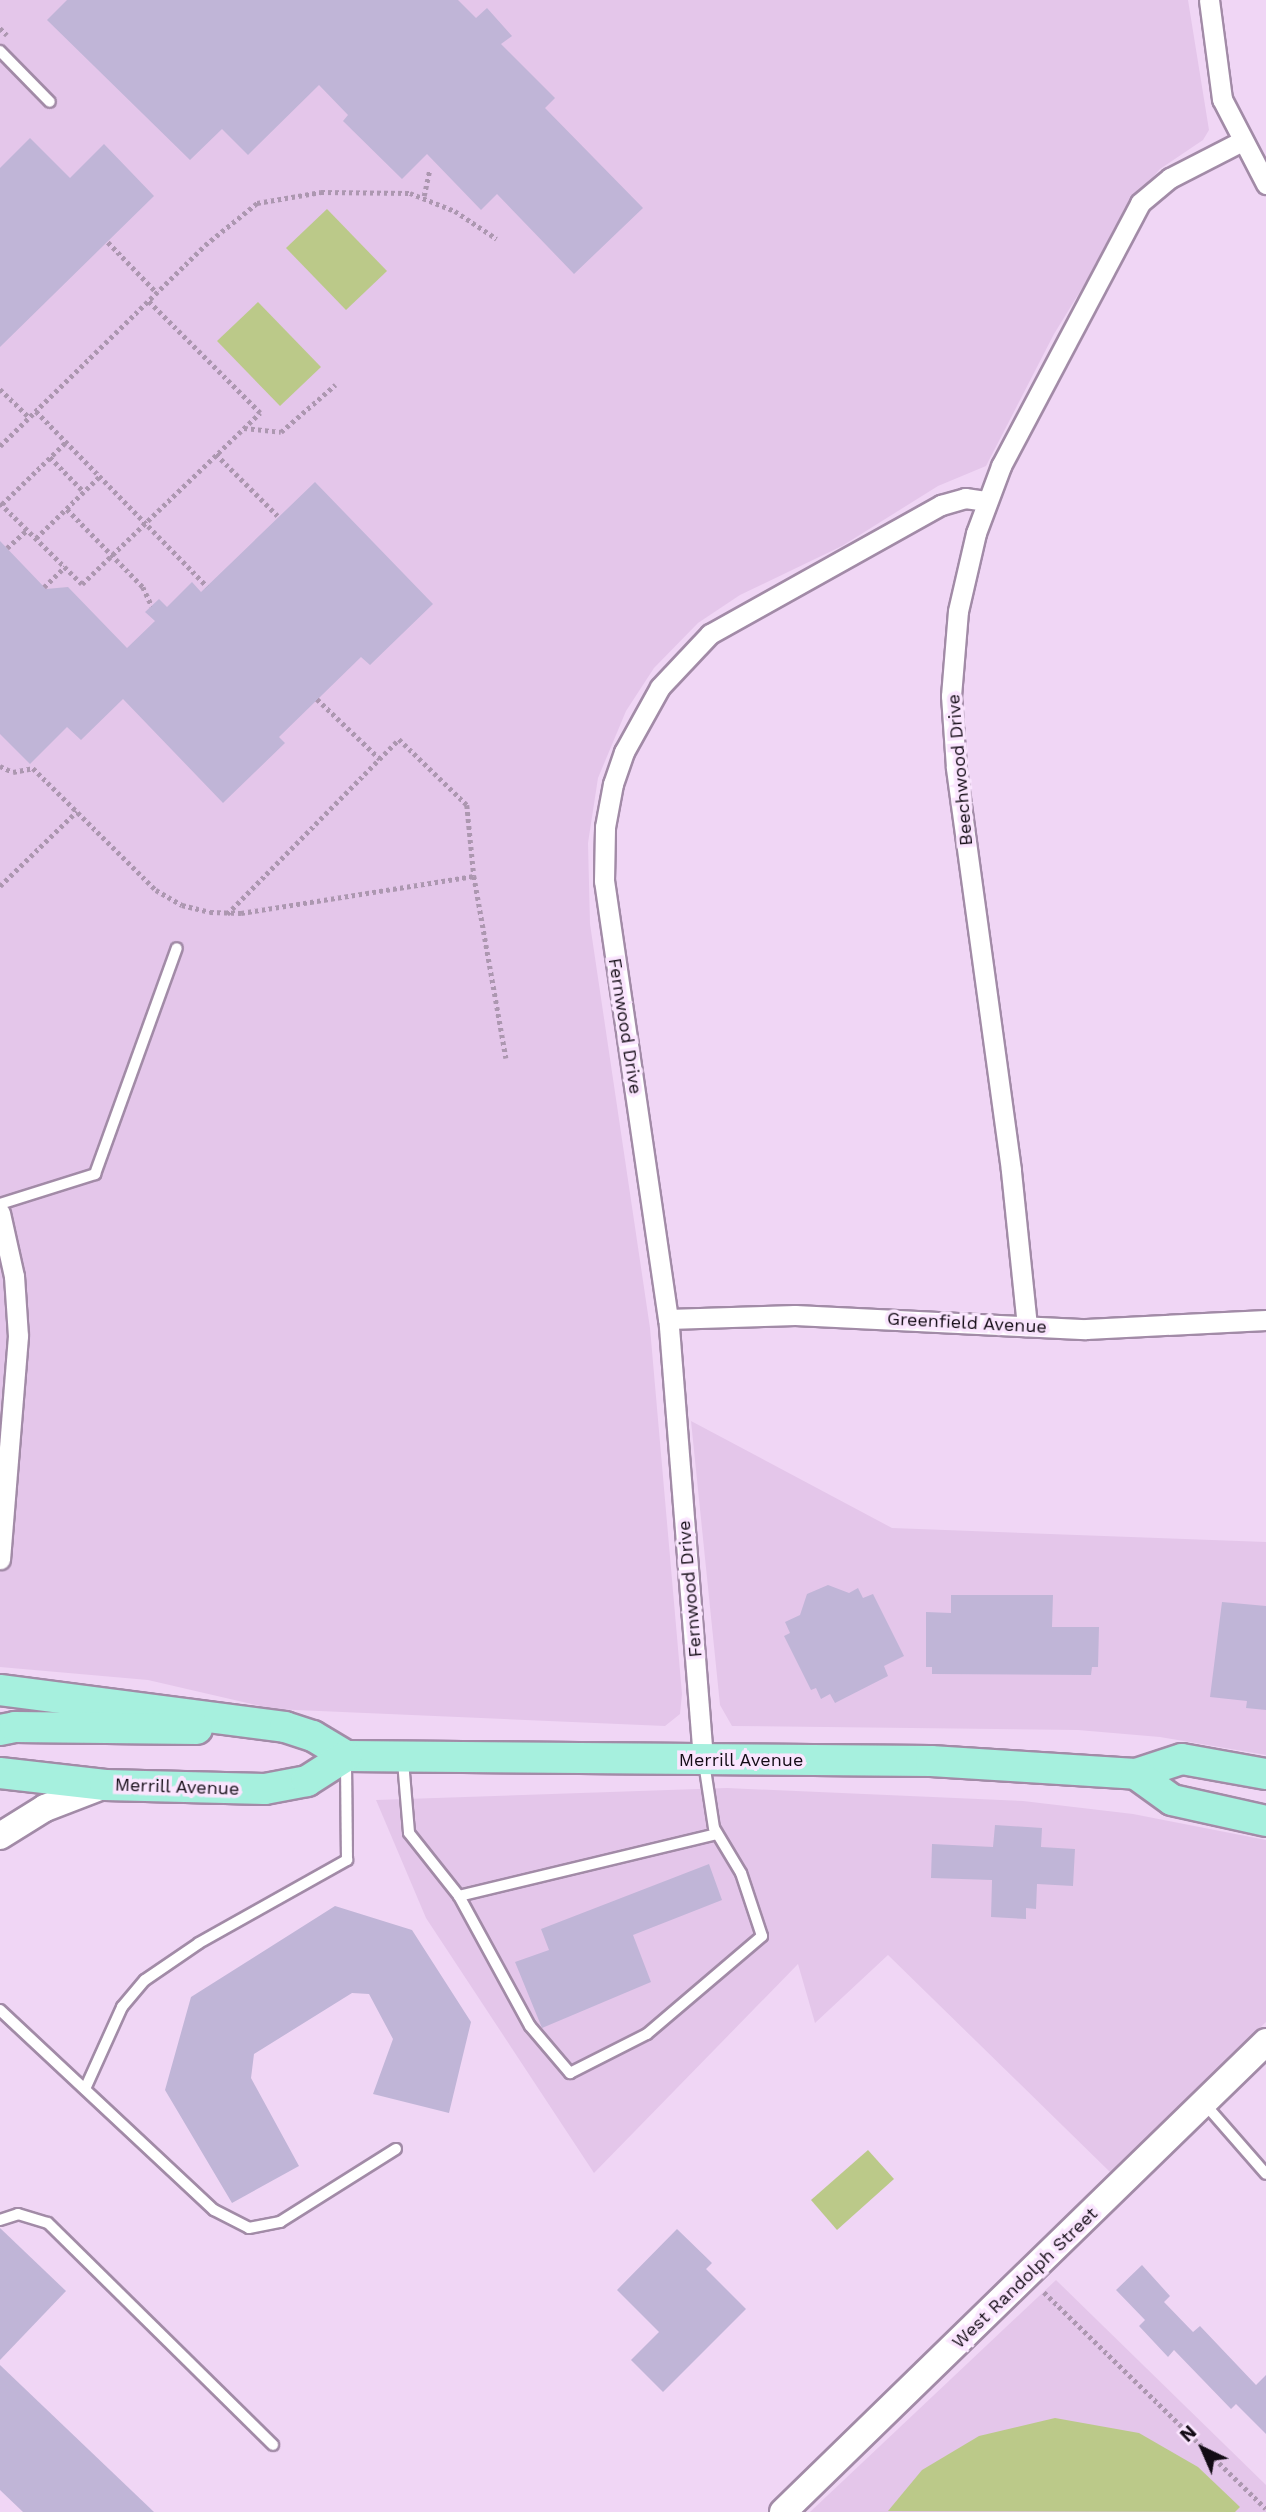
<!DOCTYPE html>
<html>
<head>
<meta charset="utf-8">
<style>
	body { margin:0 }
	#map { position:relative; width:1266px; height:2512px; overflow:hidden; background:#f0d6f5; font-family:"Work Sans",sans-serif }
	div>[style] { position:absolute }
	.built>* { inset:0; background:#e4c6ea }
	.green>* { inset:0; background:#bbc989 }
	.building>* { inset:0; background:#c0b5d7 }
	.path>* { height:4.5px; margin-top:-2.25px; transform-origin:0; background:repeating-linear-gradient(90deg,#ac97b0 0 3.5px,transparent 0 7px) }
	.roads { filter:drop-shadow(2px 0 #a28ba7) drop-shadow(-2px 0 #a28ba7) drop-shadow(0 2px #a28ba7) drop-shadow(0 -2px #a28ba7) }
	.lane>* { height:10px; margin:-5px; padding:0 5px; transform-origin:5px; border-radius:5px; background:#fff }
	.street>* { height:19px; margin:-9.5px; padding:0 9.5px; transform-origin:9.5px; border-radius:9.5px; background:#fff }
	.secondary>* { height:26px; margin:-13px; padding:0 13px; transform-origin:13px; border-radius:13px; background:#fff }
	.primary>* { height:30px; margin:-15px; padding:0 15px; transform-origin:15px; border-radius:15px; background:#a6f0de }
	span { translate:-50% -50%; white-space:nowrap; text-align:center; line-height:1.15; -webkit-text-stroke:7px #fae5fe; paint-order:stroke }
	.street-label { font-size:18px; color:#130b15 }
	.north { position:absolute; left:1168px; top:2414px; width:70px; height:70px; -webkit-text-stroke:5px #fae5fe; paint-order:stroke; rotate:316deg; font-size:19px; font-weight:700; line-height:28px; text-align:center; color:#130b15 }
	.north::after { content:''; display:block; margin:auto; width:24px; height:32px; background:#130b15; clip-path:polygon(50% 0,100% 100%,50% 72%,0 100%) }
</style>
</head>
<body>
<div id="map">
	<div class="built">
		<div style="clip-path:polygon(0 0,1188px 0,1209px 130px,1203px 140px,1160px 169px,1143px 189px,1054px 334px,986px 466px,938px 486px,842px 546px,740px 595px,698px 623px,654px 668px,626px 711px,598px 778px,588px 843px,590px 924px,650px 1328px,682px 1694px,680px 1714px,665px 1726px,273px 1709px,148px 1680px,0 1667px)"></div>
		<div style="clip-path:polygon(691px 1421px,892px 1528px,1266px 1542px,1266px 1755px,1160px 1737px,1078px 1730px,732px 1726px,720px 1705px)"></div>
		<div style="clip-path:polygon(727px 1788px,1023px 1801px,1133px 1814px,1266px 1840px,1266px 2022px,1110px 2172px,888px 1955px,815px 2023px,798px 1964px,594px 2173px,426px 1918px,376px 1800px)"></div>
		<div style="clip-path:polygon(1056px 2280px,1266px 2485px,1266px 2512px,810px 2512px)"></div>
	</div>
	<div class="green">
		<div style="clip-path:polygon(327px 209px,387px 271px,346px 310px,286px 248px)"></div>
		<div style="clip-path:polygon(258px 302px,321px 367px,280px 406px,217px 341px)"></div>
		<div style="clip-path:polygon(868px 2150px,894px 2179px,837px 2230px,811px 2200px)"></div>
		<div style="clip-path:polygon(1055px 2418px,1139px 2433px,1198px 2467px,1240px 2507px,1235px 2512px,888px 2511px,922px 2470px,979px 2436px)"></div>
	</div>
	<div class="building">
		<div style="clip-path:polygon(67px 0,458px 0,476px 18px,487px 8px,512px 36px,501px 44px,555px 98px,545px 108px,643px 208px,574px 274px,497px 194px,481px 210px,427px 154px,402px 179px,343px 121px,348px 115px,319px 85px,248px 155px,222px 129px,190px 160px,47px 20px)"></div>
		<div style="clip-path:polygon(30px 138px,70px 178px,104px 144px,154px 196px,0 347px,0 168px)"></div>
		<div style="clip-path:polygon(315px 482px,433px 604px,370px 665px,361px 657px,279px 737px,285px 743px,223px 803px,123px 699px,81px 740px,67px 727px,30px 764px,0 734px,0 541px,46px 589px,68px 587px,127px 648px,155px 621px,145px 612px,159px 599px,167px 607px,192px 582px,201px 592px)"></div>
		<div style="clip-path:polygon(828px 1585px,849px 1593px,858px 1588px,863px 1598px,873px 1594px,904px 1656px,884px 1666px,888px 1676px,835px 1703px,830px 1694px,821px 1699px,816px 1688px,811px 1690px,784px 1636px,790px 1633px,785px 1622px,800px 1615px,807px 1594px)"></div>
		<div style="clip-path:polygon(951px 1595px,1053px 1595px,1052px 1627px,1099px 1627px,1098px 1667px,1092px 1667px,1091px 1675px,932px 1674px,932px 1667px,926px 1667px,926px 1612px,951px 1613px)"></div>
		<div style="clip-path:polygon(1222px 1602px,1266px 1606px,1266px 1710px,1246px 1708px,1247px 1701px,1210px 1697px)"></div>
		<div style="clip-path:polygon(995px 1825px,1042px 1828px,1041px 1847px,1075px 1849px,1073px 1886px,1037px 1884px,1036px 1909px,1026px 1908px,1026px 1919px,991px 1917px,992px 1880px,931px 1878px,932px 1844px,993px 1847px)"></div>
		<div style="clip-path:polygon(709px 1864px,722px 1900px,633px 1935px,651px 1982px,542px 2028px,515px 1962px,549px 1950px,541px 1929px)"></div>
		<div style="clip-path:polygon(335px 1906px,412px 1930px,471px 2022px,449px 2113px,373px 2094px,393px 2039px,369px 1994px,352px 1993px,254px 2054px,251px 2078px,299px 2166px,232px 2203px,165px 2090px,191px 1997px)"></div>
		<div style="clip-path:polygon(0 2228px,66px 2291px,0 2360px)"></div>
		<div style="clip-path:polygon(677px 2229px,712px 2263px,706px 2269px,746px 2309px,663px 2392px,631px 2360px,659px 2332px,617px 2290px)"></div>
		<div style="clip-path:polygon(1142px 2265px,1170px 2296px,1164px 2302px,1193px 2332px,1200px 2326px,1256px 2385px,1266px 2375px,1266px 2434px,1236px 2404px,1231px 2409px,1174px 2350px,1168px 2357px,1139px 2326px,1145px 2320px,1116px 2290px)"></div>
		<div style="clip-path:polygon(0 2365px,154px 2512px,23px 2512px,0 2490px)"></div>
	</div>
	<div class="path">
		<div style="left:0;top:28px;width:10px;rotate:45deg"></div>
		<div style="left:424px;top:196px;width:25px;rotate:-78deg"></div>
		<div style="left:108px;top:242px;width:71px;rotate:46.1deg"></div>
		<div style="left:0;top:389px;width:40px;rotate:44deg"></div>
		<div style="left:36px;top:411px;width:245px;rotate:45.7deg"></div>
		<div style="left:244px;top:428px;width:37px;rotate:6deg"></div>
		<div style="left:281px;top:432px;width:72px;rotate:-41deg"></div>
		<div style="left:0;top:446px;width:287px;rotate:-44.4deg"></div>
		<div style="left:205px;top:245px;width:67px;rotate:-38.9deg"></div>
		<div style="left:257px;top:203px;width:65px;rotate:-9.8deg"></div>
		<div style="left:321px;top:192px;width:89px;rotate:0.6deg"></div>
		<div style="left:410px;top:193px;width:48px;rotate:21.8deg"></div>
		<div style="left:455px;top:211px;width:50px;rotate:33.7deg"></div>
		<div style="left:216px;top:454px;width:89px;rotate:45deg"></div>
		<div style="left:50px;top:457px;width:49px;rotate:45.8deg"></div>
		<div style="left:0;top:503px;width:115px;rotate:44.6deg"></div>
		<div style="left:82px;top:584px;width:247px;rotate:-43.9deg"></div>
		<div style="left:260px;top:413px;width:158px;rotate:-135deg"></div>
		<div style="left:2px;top:504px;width:89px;rotate:-44.1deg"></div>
		<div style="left:67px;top:509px;width:109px;rotate:45.7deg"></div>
		<div style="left:143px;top:587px;width:21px;rotate:65deg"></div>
		<div style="left:36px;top:538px;width:89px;rotate:-44.1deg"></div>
		<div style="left:7px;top:548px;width:27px;rotate:-42deg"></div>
		<div style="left:44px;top:587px;width:29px;rotate:-44deg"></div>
		<div style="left:317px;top:699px;width:87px;rotate:43.6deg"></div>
		<div style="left:0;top:766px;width:14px;rotate:25deg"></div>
		<div style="left:13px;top:772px;width:20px;rotate:-11deg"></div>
		<div style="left:33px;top:768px;width:173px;rotate:44.8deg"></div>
		<div style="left:156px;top:890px;width:30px;rotate:30deg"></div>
		<div style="left:182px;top:905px;width:29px;rotate:14deg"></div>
		<div style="left:210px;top:912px;width:31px;rotate:2deg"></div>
		<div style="left:241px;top:913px;width:236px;rotate:-9deg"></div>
		<div style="left:0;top:886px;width:107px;rotate:-44.2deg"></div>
		<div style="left:227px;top:914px;width:245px;rotate:-45.5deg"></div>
		<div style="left:399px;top:739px;width:95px;rotate:44.1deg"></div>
		<div style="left:467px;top:805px;width:71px;rotate:84.4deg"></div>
		<div style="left:474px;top:876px;width:185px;rotate:80deg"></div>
		<div style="left:1044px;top:2292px;width:310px;rotate:44.3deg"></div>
	</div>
	<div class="roads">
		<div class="lane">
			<div style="left:0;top:51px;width:71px;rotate:45.6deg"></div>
			<div style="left:0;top:1204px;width:100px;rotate:-17.5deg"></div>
			<div style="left:95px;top:1174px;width:240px;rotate:-70.1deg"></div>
			<div style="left:403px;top:1761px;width:72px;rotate:85.2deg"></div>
			<div style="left:409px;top:1833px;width:80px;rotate:51.6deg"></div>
			<div style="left:459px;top:1896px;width:148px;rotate:61.4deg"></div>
			<div style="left:530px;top:2026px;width:62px;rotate:49.6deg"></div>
			<div style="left:570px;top:2073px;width:86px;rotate:-26.9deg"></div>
			<div style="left:647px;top:2034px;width:151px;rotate:-40.4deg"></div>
			<div style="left:762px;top:1936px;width:66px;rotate:-108.4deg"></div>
			<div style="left:741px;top:1873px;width:52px;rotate:-121deg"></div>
			<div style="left:714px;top:1828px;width:66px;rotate:-98.7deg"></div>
			<div style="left:459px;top:1896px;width:265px;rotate:-13.5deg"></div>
			<div style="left:0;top:2010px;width:293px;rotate:43.1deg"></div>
			<div style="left:214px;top:2210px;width:39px;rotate:27deg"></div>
			<div style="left:249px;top:2228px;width:32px;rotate:-11deg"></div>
			<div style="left:280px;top:2222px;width:137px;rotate:-32.2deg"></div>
			<div style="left:85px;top:2089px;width:90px;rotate:-65.7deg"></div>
			<div style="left:122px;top:2007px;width:35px;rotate:-50deg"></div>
			<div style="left:145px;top:1980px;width:65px;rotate:-34.4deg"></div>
			<div style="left:199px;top:1943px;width:170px;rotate:-29.3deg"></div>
			<div style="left:347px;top:1860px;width:100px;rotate:-90.6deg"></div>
			<div style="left:1204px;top:2103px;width:94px;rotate:48.9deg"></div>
			<div style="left:0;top:2220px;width:19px;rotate:-18deg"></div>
			<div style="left:18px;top:2214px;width:31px;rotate:17deg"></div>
			<div style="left:48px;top:2223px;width:316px;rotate:44.6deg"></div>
		</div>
		<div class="street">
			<div style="left:1209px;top:0;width:100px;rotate:82.5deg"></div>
			<div style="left:1222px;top:99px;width:96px;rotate:62.6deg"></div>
			<div style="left:0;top:1213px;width:65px;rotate:77.5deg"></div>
			<div style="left:14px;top:1276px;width:60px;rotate:86.2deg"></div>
			<div style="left:18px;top:1336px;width:224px;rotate:94.6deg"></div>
			<div style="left:668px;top:1319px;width:127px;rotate:-1.8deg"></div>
			<div style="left:795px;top:1315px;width:291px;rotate:2.8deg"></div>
			<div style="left:1086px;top:1329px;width:180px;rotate:-2.9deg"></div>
			<div style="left:1027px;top:1326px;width:157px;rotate:-95.9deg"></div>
			<div style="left:1011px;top:1170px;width:407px;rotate:-97.8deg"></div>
			<div style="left:956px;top:767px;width:71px;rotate:-94deg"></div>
			<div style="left:951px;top:696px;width:85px;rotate:-85.3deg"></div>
			<div style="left:958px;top:611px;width:80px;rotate:-77deg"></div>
			<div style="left:976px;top:533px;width:72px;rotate:-69.5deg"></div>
			<div style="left:1001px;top:466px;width:297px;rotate:-62.1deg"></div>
			<div style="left:1140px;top:203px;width:39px;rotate:-40deg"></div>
			<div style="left:1170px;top:178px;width:81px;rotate:-27.2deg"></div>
			<div style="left:703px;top:1759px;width:441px;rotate:-94.5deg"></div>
			<div style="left:668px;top:1319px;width:443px;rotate:-98.3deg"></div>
			<div style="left:604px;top:881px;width:54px;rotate:-88.9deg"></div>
			<div style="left:605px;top:827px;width:44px;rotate:-79.5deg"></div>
			<div style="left:613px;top:784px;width:34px;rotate:-71deg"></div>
			<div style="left:624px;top:752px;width:74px;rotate:-61deg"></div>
			<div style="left:660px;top:687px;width:73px;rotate:-46.7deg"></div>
			<div style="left:710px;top:634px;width:265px;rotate:-29.2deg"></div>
			<div style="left:941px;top:505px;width:25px;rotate:-16deg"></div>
			<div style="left:965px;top:498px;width:22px;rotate:8deg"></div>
		</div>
		<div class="secondary">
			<div style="left:0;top:1836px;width:53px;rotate:-31.9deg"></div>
			<div style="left:45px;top:1808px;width:64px;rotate:-21deg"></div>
			<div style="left:783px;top:2512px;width:674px;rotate:-44.22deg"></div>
		</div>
		<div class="primary">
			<div style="left:0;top:1690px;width:287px;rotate:7.4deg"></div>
			<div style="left:285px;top:1727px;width:29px;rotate:18deg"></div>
			<div style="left:313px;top:1736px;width:39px;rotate:31deg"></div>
			<div style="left:346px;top:1756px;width:585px;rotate:0.49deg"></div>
			<div style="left:931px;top:1761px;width:205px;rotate:3.6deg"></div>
			<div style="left:1136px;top:1774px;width:48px;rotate:-18.1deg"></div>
			<div style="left:1182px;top:1759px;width:85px;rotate:10.1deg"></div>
			<div style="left:0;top:1730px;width:15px;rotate:-11deg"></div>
			<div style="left:15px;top:1727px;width:182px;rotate:0.6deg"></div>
			<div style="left:0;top:1773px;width:106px;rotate:6.5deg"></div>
			<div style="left:105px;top:1785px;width:160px;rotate:1.4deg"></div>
			<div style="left:265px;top:1789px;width:43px;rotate:-10.8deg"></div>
			<div style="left:307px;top:1781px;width:46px;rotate:-32.7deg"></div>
			<div style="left:1136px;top:1774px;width:44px;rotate:35.8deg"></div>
			<div style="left:1172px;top:1800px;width:96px;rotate:12.6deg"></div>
		</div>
	</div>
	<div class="street-label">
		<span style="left:960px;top:770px;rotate:-95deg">Beechwood Drive</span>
		<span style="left:625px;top:1026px;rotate:81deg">Fernwood Drive</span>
		<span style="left:967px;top:1323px;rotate:3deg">Greenfield Avenue</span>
		<span style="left:690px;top:1589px;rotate:-95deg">Fernwood Drive</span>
		<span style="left:741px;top:1760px">Merrill Avenue</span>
		<span style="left:177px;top:1787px;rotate:2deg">Merrill Avenue</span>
		<span style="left:1025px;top:2278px;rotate:-44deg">West Randolph Street</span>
	</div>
	<div class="north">N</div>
</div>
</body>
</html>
